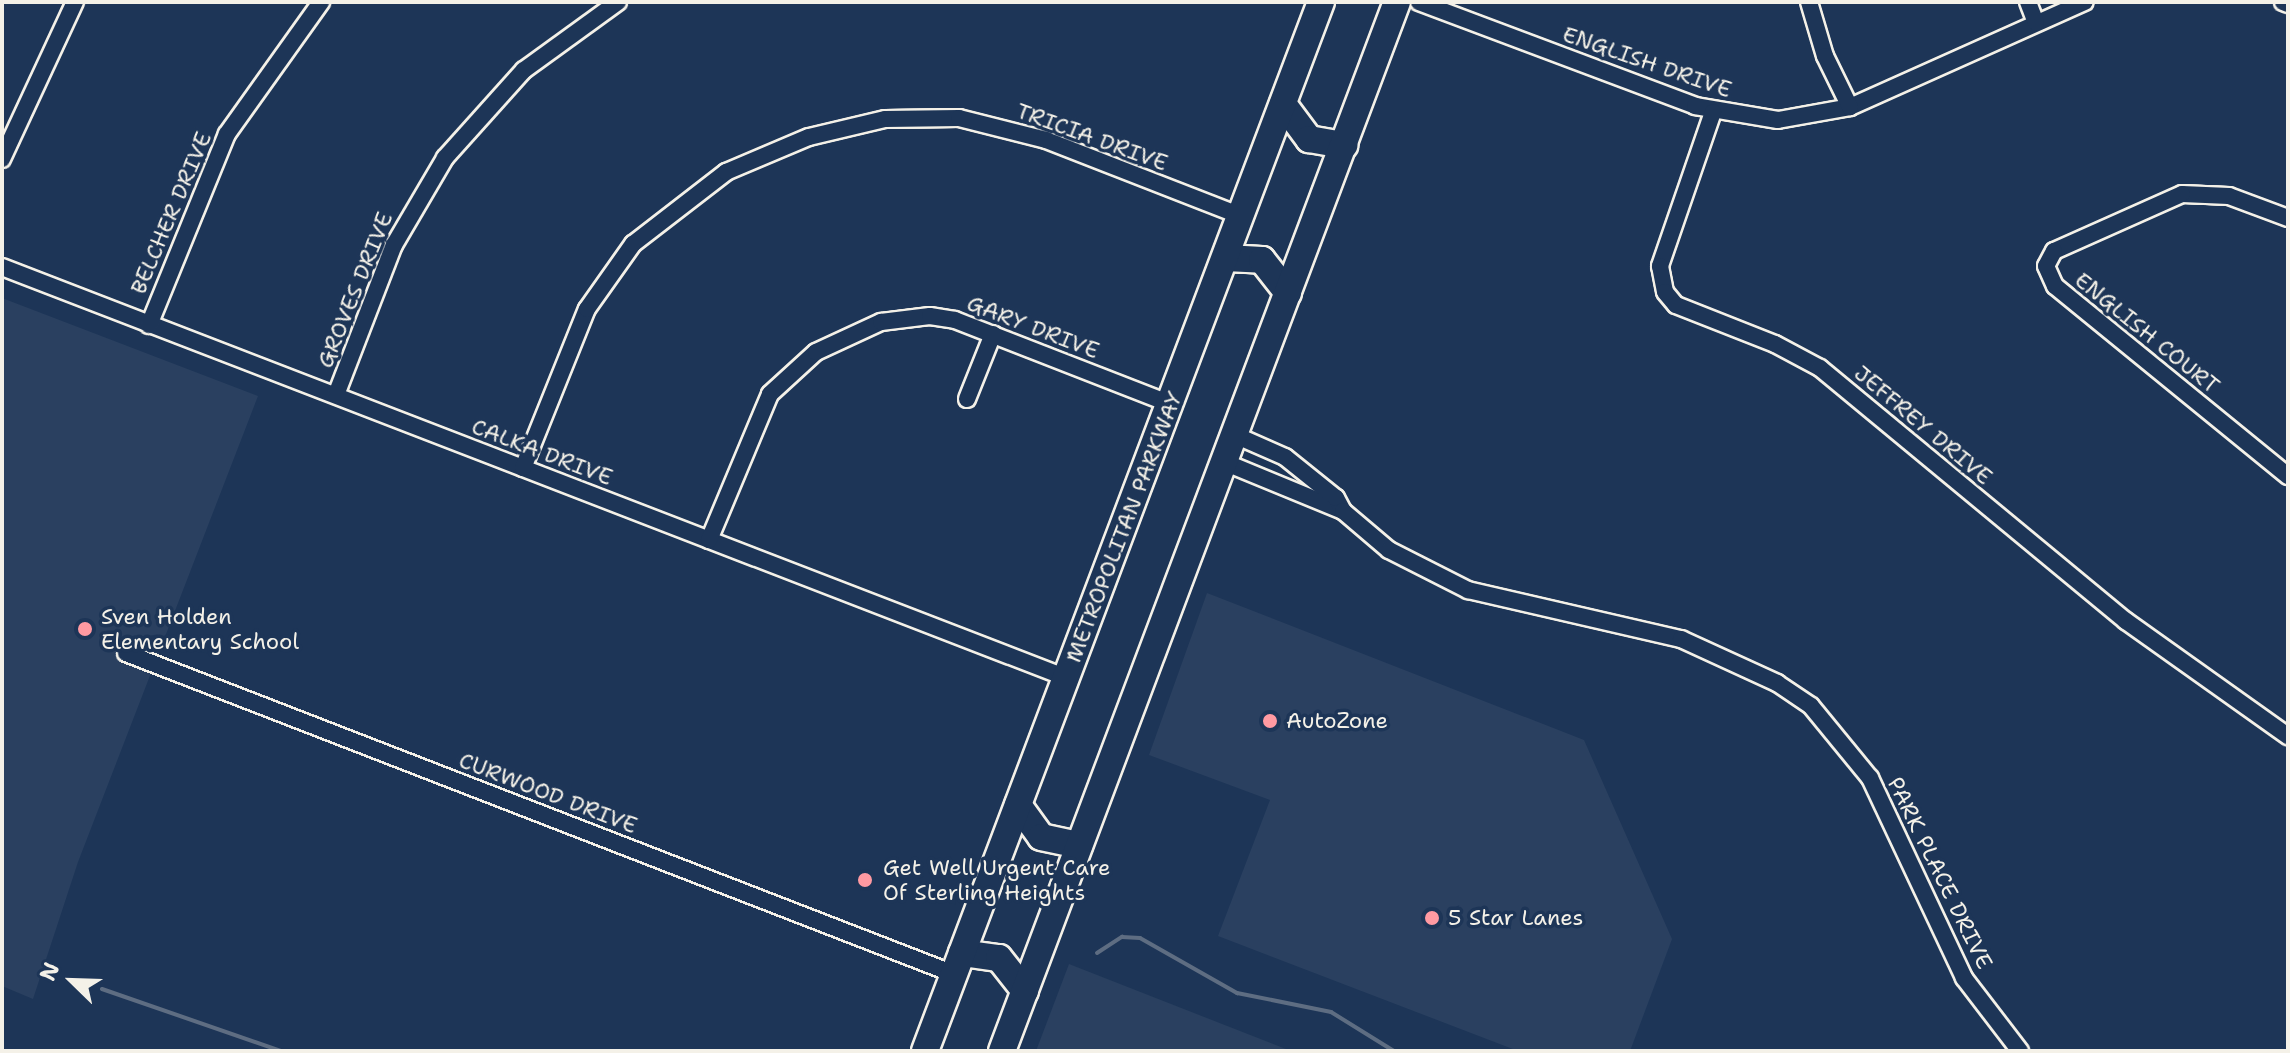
<!DOCTYPE html>
<html>
<head>
<meta charset="utf-8">
<style>
	body { margin:0 }
	#map { position:relative; width:2290px; height:1053px; overflow:hidden; background:#1d3557; font-family:"Shantell Sans",sans-serif }
	div>[style] { position:absolute }
	.built>* { inset:0; background:#2a4060 }
	.stream>* { height:4px; margin:-2px; padding:0 2px; transform-origin:2px; border-radius:2px; background:#5e6d82 }
	.roads { filter:drop-shadow(2px 0 #f4f1e8) drop-shadow(-2px 0 #f4f1e8) drop-shadow(0 2px #f4f1e8) drop-shadow(0 -2px #f4f1e8) }
	.minor>* { height:16px; margin:-8px; padding:0 8px; transform-origin:8px; border-radius:8px; background:#1d3557 }
	.primary>* { height:26px; margin:-13px; padding:0 13px; transform-origin:13px; border-radius:13px; background:#1d3557 }
	.dots>* { width:22px; height:22px; translate:-50% -50%; box-sizing:border-box; border:4px solid #1d3557; border-radius:50% }
	span { translate:-50% -50%; white-space:nowrap; text-align:center; line-height:1.15; -webkit-text-stroke:7px #1d3557; paint-order:stroke }
	.street-label { font-size:22px; color:#f4f1e8 }
	.poi-label { font-size:22px; color:#f4f1e8 }
	.left { translate:0 -50%; text-align:left }
	.frame { position:absolute; inset:0; border:4px solid #f4f1e8; pointer-events:none }
	.north { position:absolute; left:32px; top:941px; width:80px; height:80px; -webkit-text-stroke:6px #1d3557; paint-order:stroke; rotate:293deg; font-size:22px; font-weight:700; line-height:32px; text-align:center; color:#f4f1e8 }
	.north::after { content:''; display:block; margin:auto; width:28px; height:36px; background:#f4f1e8; clip-path:polygon(50% 0,100% 100%,50% 72%,0 100%) }
</style>
</head>
<body>
<div id="map">
	<div class="built">
		<div style="clip-path:polygon(2px 298px,258px 396px,78px 862px,33px 999px,2px 986px)"></div>
		<div style="clip-path:polygon(1207px 593px,1584px 740px,1672px 939px,1630px 1051px,1518px 1051px,1218px 936px,1270px 800px,1149px 755px)"></div>
		<div style="clip-path:polygon(1069px 964px,1291px 1051px,1036px 1051px)"></div>
	</div>
	<div class="stream">
		<div style="left:1097px;top:953px;width:30px;rotate:-33deg"></div>
		<div style="left:1122px;top:937px;width:18px;rotate:3deg"></div>
		<div style="left:1140px;top:938px;width:112px;rotate:29.6deg"></div>
		<div style="left:1237px;top:993px;width:96px;rotate:11.4deg"></div>
		<div style="left:1331px;top:1012px;width:74px;rotate:31.8deg"></div>
		<div style="left:102px;top:989px;width:189px;rotate:19.1deg"></div>
	</div>
	<div class="roads">
		<div class="minor">
			<div style="left:1419px;top:2px;width:295px;rotate:20.6deg"></div>
			<div style="left:1695px;top:106px;width:84px;rotate:9.6deg"></div>
			<div style="left:1778px;top:120px;width:73px;rotate:-10.2deg"></div>
			<div style="left:1850px;top:107px;width:257px;rotate:-24.1deg"></div>
			<div style="left:1809px;top:2px;width:56px;rotate:73.5deg"></div>
			<div style="left:1825px;top:56px;width:57px;rotate:63.9deg"></div>
			<div style="left:2028px;top:2px;width:22px;rotate:69deg"></div>
			<div style="left:2283px;top:2px;width:5px;rotate:22deg"></div>
			<div style="left:1713px;top:112px;width:163px;rotate:109deg"></div>
			<div style="left:1660px;top:266px;width:26px;rotate:79deg"></div>
			<div style="left:1665px;top:292px;width:17px;rotate:50deg"></div>
			<div style="left:1676px;top:305px;width:106px;rotate:21.5deg"></div>
			<div style="left:1775px;top:344px;width:51px;rotate:28.1deg"></div>
			<div style="left:1820px;top:368px;width:397px;rotate:39.6deg"></div>
			<div style="left:2126px;top:621px;width:199px;rotate:35.4deg"></div>
			<div style="left:2px;top:159px;width:173px;rotate:-65.1deg"></div>
			<div style="left:2288px;top:218px;width:63px;rotate:-159.6deg"></div>
			<div style="left:2229px;top:196px;width:47px;rotate:-177.6deg"></div>
			<div style="left:2182px;top:194px;width:140px;rotate:156deg"></div>
			<div style="left:2054px;top:251px;width:17px;rotate:118deg"></div>
			<div style="left:2046px;top:266px;width:22px;rotate:66deg"></div>
			<div style="left:2055px;top:286px;width:301px;rotate:39.2deg"></div>
			<div style="left:2px;top:267px;width:1142px;rotate:21.1deg"></div>
			<div style="left:149px;top:325px;width:206px;rotate:-67.8deg"></div>
			<div style="left:227px;top:134px;width:162px;rotate:-54.5deg"></div>
			<div style="left:336px;top:395px;width:161px;rotate:-68.9deg"></div>
			<div style="left:394px;top:245px;width:101px;rotate:-59.6deg"></div>
			<div style="left:445px;top:158px;width:118px;rotate:-48.1deg"></div>
			<div style="left:524px;top:70px;width:116px;rotate:-35.9deg"></div>
			<div style="left:967px;top:399px;width:70px;rotate:-68.2deg"></div>
			<div style="left:1224px;top:462px;width:129px;rotate:22.4deg"></div>
			<div style="left:1343px;top:511px;width:15px;rotate:-118deg"></div>
			<div style="left:1336px;top:498px;width:65px;rotate:-141.2deg"></div>
			<div style="left:1285px;top:457px;width:55px;rotate:-156.3deg"></div>
			<div style="left:523px;top:468px;width:171px;rotate:-68.1deg"></div>
			<div style="left:587px;top:309px;width:80px;rotate:-54.7deg"></div>
			<div style="left:633px;top:244px;width:118px;rotate:-37.7deg"></div>
			<div style="left:726px;top:172px;width:90px;rotate:-22.9deg"></div>
			<div style="left:809px;top:137px;width:78px;rotate:-13.3deg"></div>
			<div style="left:885px;top:119px;width:74px;rotate:-0.8deg"></div>
			<div style="left:959px;top:118px;width:90px;rotate:14.2deg"></div>
			<div style="left:1046px;top:140px;width:209px;rotate:21.3deg"></div>
			<div style="left:1343px;top:511px;width:60px;rotate:40.3deg"></div>
			<div style="left:1389px;top:550px;width:89px;rotate:26.9deg"></div>
			<div style="left:1468px;top:590px;width:219px;rotate:13deg"></div>
			<div style="left:1681px;top:639px;width:106px;rotate:24.6deg"></div>
			<div style="left:1777px;top:683px;width:41px;rotate:34.1deg"></div>
			<div style="left:1811px;top:706px;width:93px;rotate:50.7deg"></div>
			<div style="left:1870px;top:778px;width:221px;rotate:64.8deg"></div>
			<div style="left:1964px;top:978px;width:92px;rotate:52.5deg"></div>
			<div style="left:709px;top:540px;width:158px;rotate:-67.3deg"></div>
			<div style="left:770px;top:394px;width:62px;rotate:-42.4deg"></div>
			<div style="left:816px;top:352px;width:72px;rotate:-24.8deg"></div>
			<div style="left:881px;top:322px;width:49px;rotate:-7deg"></div>
			<div style="left:930px;top:316px;width:25px;rotate:9deg"></div>
			<div style="left:955px;top:320px;width:231px;rotate:21.3deg"></div>
			<div style="left:126px;top:653px;width:888px;rotate:21.19deg"></div>
		</div>
		<div class="primary">
			<div style="left:1283px;top:104px;width:44px;rotate:53.4deg"></div>
			<div style="left:1309px;top:139px;width:36px;rotate:10deg"></div>
			<div style="left:1226px;top:258px;width:36px;rotate:3deg"></div>
			<div style="left:1262px;top:260px;width:42px;rotate:51.8deg"></div>
			<div style="left:1018px;top:805px;width:39px;rotate:54deg"></div>
			<div style="left:1041px;top:837px;width:39px;rotate:12deg"></div>
			<div style="left:962px;top:953px;width:37px;rotate:8deg"></div>
			<div style="left:999px;top:958px;width:42px;rotate:51.8deg"></div>
			<div style="left:925px;top:1051px;width:1121px;rotate:-69.32deg"></div>
			<div style="left:1002px;top:1051px;width:1121px;rotate:-69.37deg"></div>
		</div>
	</div>
	<div class="dots">
		<div style="left:85px;top:629px;background:#ff9aa2"></div>
		<div style="left:1270px;top:721px;background:#ff9aa2"></div>
		<div style="left:865px;top:880px;background:#ff9aa2"></div>
		<div style="left:1432px;top:918px;background:#ff9aa2"></div>
	</div>
	<div class="street-label">
		<span style="left:1647px;top:62px;rotate:19deg">ENGLISH DRIVE</span>
		<span style="left:1092px;top:137px;rotate:20deg">TRICIA DRIVE</span>
		<span style="left:171px;top:213px;rotate:-67deg">BELCHER DRIVE</span>
		<span style="left:355px;top:290px;rotate:-68deg">GROVES DRIVE</span>
		<span style="left:1033px;top:327px;rotate:21deg">GARY DRIVE</span>
		<span style="left:2147px;top:333px;rotate:39deg">ENGLISH COURT</span>
		<span style="left:1923px;top:425px;rotate:40deg">JEFFREY DRIVE</span>
		<span style="left:542px;top:452px;rotate:21deg">CALKA DRIVE</span>
		<span style="left:1124px;top:527px;rotate:-69deg">METROPOLITAN PARKWAY</span>
		<span style="left:548px;top:793px;rotate:21deg">CURWOOD DRIVE</span>
		<span style="left:1940px;top:873px;rotate:64deg">PARK PLACE DRIVE</span>
	</div>
	<div class="poi-label">
		<span class="left" style="left:101px;top:629px">Sven Holden<br>Elementary School</span>
		<span class="left" style="left:1286px;top:721px">AutoZone</span>
		<span class="left" style="left:883px;top:880px">Get Well Urgent Care<br>Of Sterling Heights</span>
		<span class="left" style="left:1448px;top:918px">5 Star Lanes</span>
	</div>
	<div class="frame"></div>
	<div class="north">N</div>
</div>
</body>
</html>
